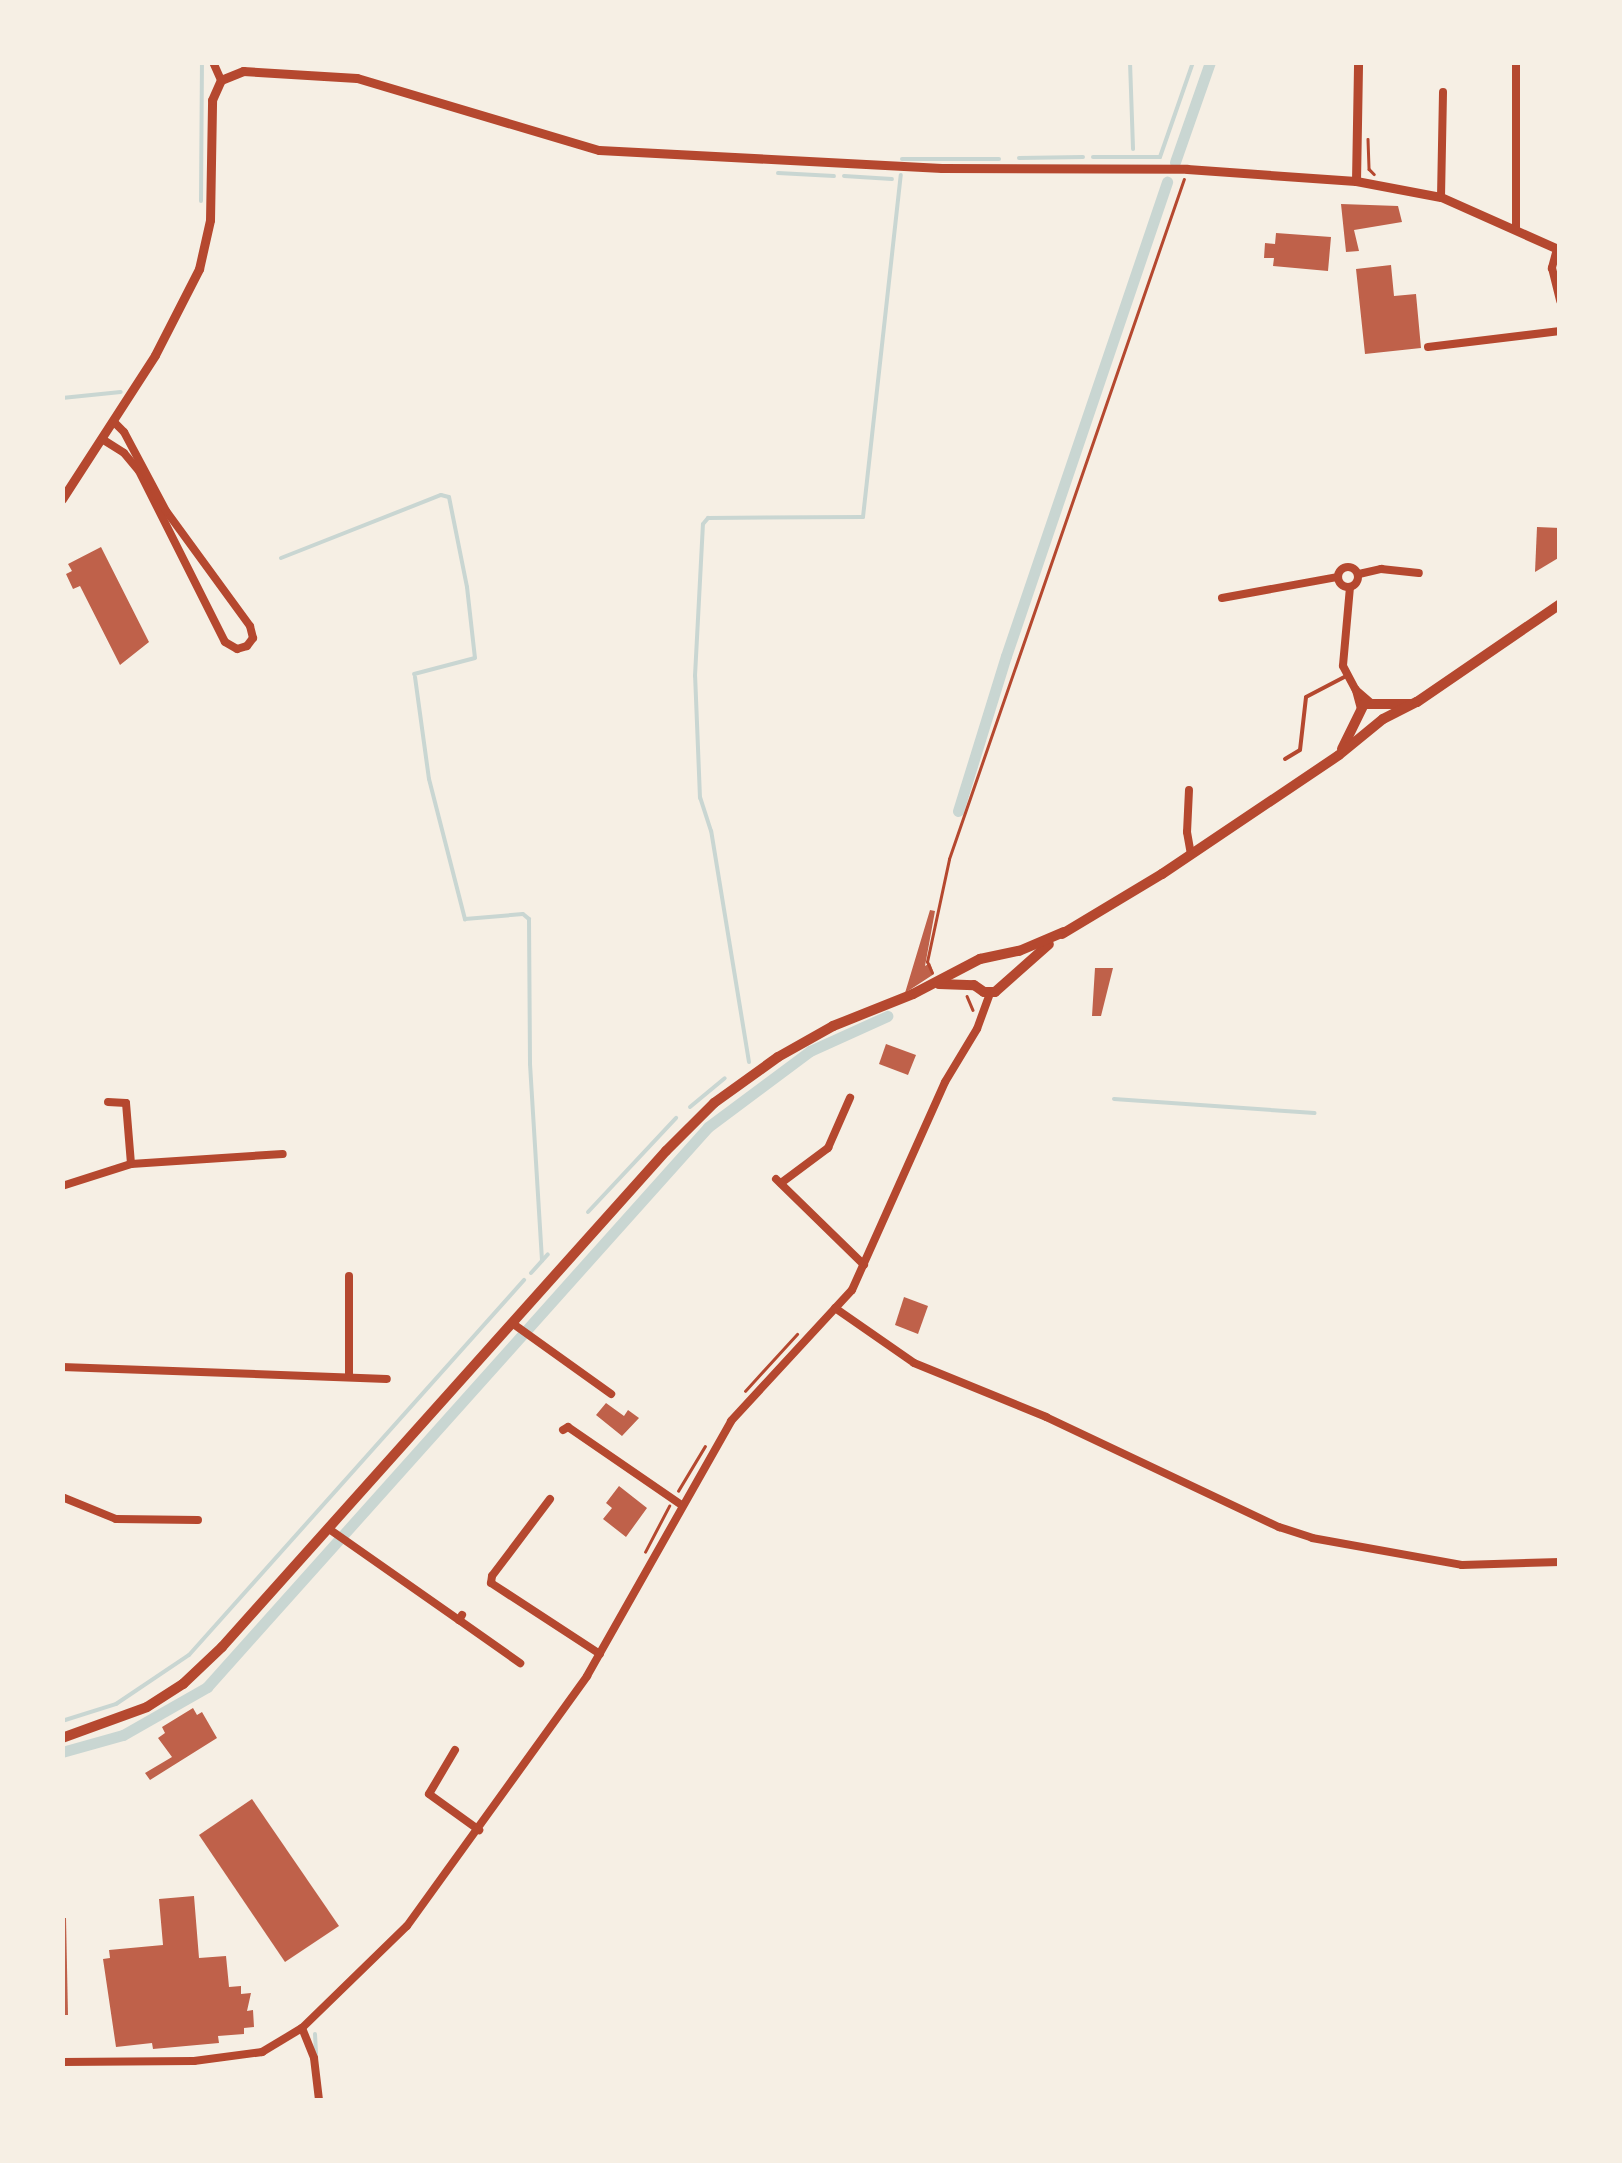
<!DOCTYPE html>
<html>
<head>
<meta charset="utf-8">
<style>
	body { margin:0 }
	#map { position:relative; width:1622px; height:2163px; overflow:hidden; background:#f6efe4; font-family:"Space Grotesk",sans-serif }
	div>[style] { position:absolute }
	.stream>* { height:4px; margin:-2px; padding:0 2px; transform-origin:2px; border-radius:2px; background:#c9d6d2 }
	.canal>* { height:11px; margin:-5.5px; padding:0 5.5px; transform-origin:5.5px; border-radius:5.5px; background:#c9d6d2 }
	.building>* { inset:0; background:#bf614a }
	.path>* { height:2.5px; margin:-1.25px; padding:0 1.25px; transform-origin:1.25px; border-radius:1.25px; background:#b5482f }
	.service>* { height:4px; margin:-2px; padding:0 2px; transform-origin:2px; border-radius:2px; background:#b5482f }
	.minor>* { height:8px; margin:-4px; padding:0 4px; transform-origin:4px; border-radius:4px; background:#b5482f }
	.minor>.ring { margin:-4px; padding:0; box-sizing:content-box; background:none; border:8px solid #b5482f; border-radius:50% }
	.tertiary>* { height:9px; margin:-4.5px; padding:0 4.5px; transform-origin:4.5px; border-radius:4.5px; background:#b5482f }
	.secondary>* { height:10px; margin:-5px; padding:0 5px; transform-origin:5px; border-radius:5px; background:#b5482f }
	span { translate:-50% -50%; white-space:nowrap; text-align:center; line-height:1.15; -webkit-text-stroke:10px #f6efe4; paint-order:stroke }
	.frame { position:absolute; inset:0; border:65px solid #f6efe4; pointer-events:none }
</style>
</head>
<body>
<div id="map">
	<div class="stream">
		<div style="left:1130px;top:62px;width:87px;rotate:88deg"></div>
		<div style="left:1093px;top:157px;width:67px"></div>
		<div style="left:1160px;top:157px;width:101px;rotate:-70.8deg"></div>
		<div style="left:1019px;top:158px;width:64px;rotate:-0.9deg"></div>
		<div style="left:902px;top:159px;width:97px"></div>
		<div style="left:778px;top:173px;width:56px;rotate:3.1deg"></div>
		<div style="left:844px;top:176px;width:48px;rotate:3.6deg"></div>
		<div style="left:201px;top:201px;width:139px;rotate:-89.6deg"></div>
		<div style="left:62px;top:398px;width:59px;rotate:-5.8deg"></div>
		<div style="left:281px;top:558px;width:172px;rotate:-21.5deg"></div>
		<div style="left:441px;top:495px;width:8px;rotate:14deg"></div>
		<div style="left:449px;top:497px;width:92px;rotate:78.7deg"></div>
		<div style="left:467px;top:587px;width:71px;rotate:83.6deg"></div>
		<div style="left:475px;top:658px;width:63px;rotate:165.3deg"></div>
		<div style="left:415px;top:677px;width:103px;rotate:82.2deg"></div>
		<div style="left:429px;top:779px;width:145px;rotate:75.6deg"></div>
		<div style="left:465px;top:919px;width:58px;rotate:-4.9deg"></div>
		<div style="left:523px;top:914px;width:8px;rotate:40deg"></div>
		<div style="left:529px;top:919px;width:145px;rotate:89.6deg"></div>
		<div style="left:530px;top:1064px;width:197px;rotate:86.5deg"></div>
		<div style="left:749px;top:1062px;width:234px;rotate:-99.3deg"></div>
		<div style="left:711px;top:831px;width:35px;rotate:-108deg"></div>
		<div style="left:700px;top:798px;width:122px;rotate:-92.3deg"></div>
		<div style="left:695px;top:676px;width:152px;rotate:-87deg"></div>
		<div style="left:703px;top:524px;width:8px;rotate:-50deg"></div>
		<div style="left:708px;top:518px;width:155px;rotate:-0.4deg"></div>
		<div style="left:863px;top:517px;width:344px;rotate:-83.7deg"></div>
		<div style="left:1114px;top:1099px;width:201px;rotate:4deg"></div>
		<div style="left:690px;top:1107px;width:45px;rotate:-39.6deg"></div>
		<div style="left:588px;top:1212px;width:129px;rotate:-46.9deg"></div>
		<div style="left:531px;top:1273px;width:25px;rotate:-48deg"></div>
		<div style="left:62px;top:1721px;width:57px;rotate:-17.5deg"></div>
		<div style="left:116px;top:1704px;width:88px;rotate:-33.9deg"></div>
		<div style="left:189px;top:1655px;width:503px;rotate:-48.22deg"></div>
		<div style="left:315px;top:2034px;width:20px;rotate:87deg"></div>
	</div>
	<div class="canal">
		<div style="left:1175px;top:162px;width:106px;rotate:-70.7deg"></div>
		<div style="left:958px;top:811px;width:162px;rotate:-72.8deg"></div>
		<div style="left:1006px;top:656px;width:501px;rotate:-71.24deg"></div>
		<div style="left:62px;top:1752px;width:63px;rotate:-15.6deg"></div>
		<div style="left:123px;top:1735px;width:97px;rotate:-29.7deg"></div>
		<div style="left:207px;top:1687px;width:751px;rotate:-48.18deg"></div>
		<div style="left:708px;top:1127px;width:127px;rotate:-36.7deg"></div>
		<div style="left:810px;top:1051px;width:85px;rotate:-24.4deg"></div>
	</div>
	<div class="building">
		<div style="clip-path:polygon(1341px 204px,1398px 206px,1402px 222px,1354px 230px,1359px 251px,1346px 252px)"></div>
		<div style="clip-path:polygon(1276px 233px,1331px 237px,1328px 271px,1273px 266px,1274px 258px,1264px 258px,1265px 243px,1275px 244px)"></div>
		<div style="clip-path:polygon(1391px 265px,1394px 296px,1416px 294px,1421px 348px,1365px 354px,1356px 269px)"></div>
		<div style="clip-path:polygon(1537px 527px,1560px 528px,1560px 557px,1535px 572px)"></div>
		<div style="clip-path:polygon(101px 547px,149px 642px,120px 665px,80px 586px,73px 589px,66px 574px,72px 571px,68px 564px)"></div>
		<div style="clip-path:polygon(930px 910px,935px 911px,925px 966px,930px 963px,934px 974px,905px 993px)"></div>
		<div style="clip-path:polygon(1095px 968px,1113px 968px,1101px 1016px,1092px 1016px)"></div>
		<div style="clip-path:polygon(886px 1044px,916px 1055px,908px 1075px,879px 1064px)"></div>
		<div style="clip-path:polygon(904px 1297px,928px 1306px,918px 1334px,895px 1325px)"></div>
		<div style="clip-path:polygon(606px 1403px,624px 1416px,628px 1410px,639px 1418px,622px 1436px,596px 1415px)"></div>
		<div style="clip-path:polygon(619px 1486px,647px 1508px,626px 1537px,603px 1519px,612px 1508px,606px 1503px)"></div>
		<div style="clip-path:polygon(193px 1708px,197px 1715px,202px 1712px,217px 1738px,150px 1780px,145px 1773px,172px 1757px,158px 1738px,165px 1733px,162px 1727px)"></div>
		<div style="clip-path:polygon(252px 1799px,339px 1926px,285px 1962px,199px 1835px)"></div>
		<div style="clip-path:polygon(194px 1896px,199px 1958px,226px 1956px,229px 1987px,241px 1986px,241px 1994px,251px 1993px,247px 2011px,253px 2010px,254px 2027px,244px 2028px,244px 2034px,218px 2036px,219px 2043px,153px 2049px,152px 2043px,116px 2047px,103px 1959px,110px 1958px,109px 1950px,163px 1945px,159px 1899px)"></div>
		<div style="clip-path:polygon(62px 1918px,66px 1918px,68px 2015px,62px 2015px)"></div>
	</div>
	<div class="path">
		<div style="left:1368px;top:139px;width:30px;rotate:88deg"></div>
		<div style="left:1369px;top:169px;width:7px;rotate:45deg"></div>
		<div style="left:932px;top:973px;width:12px;rotate:-114deg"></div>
		<div style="left:927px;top:962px;width:105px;rotate:-77.9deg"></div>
		<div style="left:949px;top:859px;width:719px;rotate:-70.94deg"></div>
		<div style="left:967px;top:996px;width:15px;rotate:67deg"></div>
		<div style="left:745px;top:1391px;width:77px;rotate:-47.6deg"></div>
		<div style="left:678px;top:1491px;width:52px;rotate:-59deg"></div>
		<div style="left:645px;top:1552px;width:52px;rotate:-62.4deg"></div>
	</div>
	<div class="service">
		<div style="left:1285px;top:759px;width:17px;rotate:-31deg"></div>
		<div style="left:1300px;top:750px;width:53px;rotate:-83.5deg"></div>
		<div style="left:1306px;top:697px;width:47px;rotate:-27.6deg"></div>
	</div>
	<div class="minor">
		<div style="left:213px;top:62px;width:20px;rotate:66deg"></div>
		<div style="left:1516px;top:62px;width:168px;rotate:90deg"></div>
		<div style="left:1441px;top:197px;width:105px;rotate:-88.9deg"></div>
		<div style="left:1557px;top:249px;width:20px;rotate:105deg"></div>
		<div style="left:1552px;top:268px;width:34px;rotate:76deg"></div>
		<div style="left:1428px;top:347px;width:133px;rotate:-6.9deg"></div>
		<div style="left:102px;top:439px;width:26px;rotate:32deg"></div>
		<div style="left:124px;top:453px;width:23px;rotate:50deg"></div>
		<div style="left:139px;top:471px;width:191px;rotate:63.3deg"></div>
		<div style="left:225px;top:642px;width:14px;rotate:30deg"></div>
		<div style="left:237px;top:649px;width:10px;rotate:-17deg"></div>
		<div style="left:247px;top:646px;width:10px;rotate:-53deg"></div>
		<div style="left:253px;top:638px;width:12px;rotate:-104deg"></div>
		<div style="left:250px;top:626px;width:142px;rotate:-126.1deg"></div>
		<div style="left:166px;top:511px;width:89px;rotate:-118deg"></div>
		<div style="left:124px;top:432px;width:14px;rotate:-135deg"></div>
		<div class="ring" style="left:1338px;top:567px;width:12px;height:12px"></div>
		<div style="left:1359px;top:574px;width:23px;rotate:-13deg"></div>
		<div style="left:1381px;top:569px;width:38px;rotate:6deg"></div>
		<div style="left:1350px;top:587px;width:79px;rotate:95.1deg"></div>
		<div style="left:1343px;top:666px;width:27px;rotate:62deg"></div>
		<div style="left:1222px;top:598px;width:118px;rotate:-10.3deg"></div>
		<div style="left:1361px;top:709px;width:20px;rotate:-105deg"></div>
		<div style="left:1356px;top:690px;width:18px;rotate:41deg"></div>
		<div style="left:1189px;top:790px;width:42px;rotate:92.7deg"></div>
		<div style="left:1187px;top:832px;width:22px;rotate:80deg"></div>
		<div style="left:108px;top:1102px;width:18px;rotate:3deg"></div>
		<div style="left:126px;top:1103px;width:61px;rotate:85.3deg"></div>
		<div style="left:776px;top:1179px;width:123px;rotate:44.3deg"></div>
		<div style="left:781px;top:1183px;width:59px;rotate:-36.7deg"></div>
		<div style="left:828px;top:1148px;width:55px;rotate:-66.3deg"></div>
		<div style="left:62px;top:1186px;width:72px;rotate:-17.7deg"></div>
		<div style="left:131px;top:1164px;width:152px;rotate:-3.8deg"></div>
		<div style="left:835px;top:1308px;width:96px;rotate:34.8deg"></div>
		<div style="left:914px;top:1363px;width:143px;rotate:22.2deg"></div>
		<div style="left:1046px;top:1417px;width:258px;rotate:25.3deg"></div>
		<div style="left:1279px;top:1527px;width:35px;rotate:18deg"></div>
		<div style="left:1312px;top:1538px;width:152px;rotate:10.2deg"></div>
		<div style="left:1462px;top:1565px;width:98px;rotate:-1.8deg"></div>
		<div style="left:512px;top:1323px;width:122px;rotate:35.6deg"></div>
		<div style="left:62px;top:1367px;width:325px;rotate:2.1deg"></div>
		<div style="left:349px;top:1377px;width:101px;rotate:-90deg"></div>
		<div style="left:563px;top:1430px;width:6px;rotate:-31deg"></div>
		<div style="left:568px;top:1427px;width:136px;rotate:34.5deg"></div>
		<div style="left:62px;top:1497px;width:58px;rotate:22.2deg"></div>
		<div style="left:116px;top:1519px;width:82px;rotate:0.7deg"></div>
		<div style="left:550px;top:1499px;width:96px;rotate:127deg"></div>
		<div style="left:492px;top:1576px;width:7px;rotate:98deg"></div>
		<div style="left:491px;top:1583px;width:130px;rotate:33.1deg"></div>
		<div style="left:329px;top:1529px;width:159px;rotate:35deg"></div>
		<div style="left:459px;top:1620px;width:6px;rotate:-59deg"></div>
		<div style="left:459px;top:1620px;width:75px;rotate:35.2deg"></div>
		<div style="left:455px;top:1750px;width:51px;rotate:120.6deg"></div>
		<div style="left:429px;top:1794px;width:62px;rotate:35.8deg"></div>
		<div style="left:302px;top:2028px;width:32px;rotate:68deg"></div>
		<div style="left:314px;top:2058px;width:42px;rotate:83.2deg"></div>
		<div style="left:62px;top:2062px;width:132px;rotate:-0.4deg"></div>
		<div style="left:194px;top:2061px;width:69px;rotate:-7.5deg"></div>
		<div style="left:262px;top:2052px;width:47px;rotate:-31deg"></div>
		<div style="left:302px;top:2028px;width:146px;rotate:-44.2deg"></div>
		<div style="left:407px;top:1926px;width:308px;rotate:-54.2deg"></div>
		<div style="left:587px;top:1676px;width:293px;rotate:-60.5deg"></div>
		<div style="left:731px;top:1421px;width:178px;rotate:-47.3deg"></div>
		<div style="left:852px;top:1290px;width:228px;rotate:-65.9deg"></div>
		<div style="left:945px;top:1082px;width:62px;rotate:-58.9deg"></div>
		<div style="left:977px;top:1029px;width:38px;rotate:-70deg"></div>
	</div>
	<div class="tertiary">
		<div style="left:1356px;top:181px;width:119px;rotate:-89deg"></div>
		<div style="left:62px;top:499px;width:171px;rotate:-57.1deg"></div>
		<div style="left:155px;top:355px;width:97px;rotate:-62.9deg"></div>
		<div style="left:199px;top:269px;width:50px;rotate:-77.3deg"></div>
		<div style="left:210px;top:220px;width:120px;rotate:-89deg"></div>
		<div style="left:212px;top:100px;width:22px;rotate:-66deg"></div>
		<div style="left:221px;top:80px;width:24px;rotate:-22deg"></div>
		<div style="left:243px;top:71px;width:114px;rotate:3.5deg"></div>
		<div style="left:357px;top:78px;width:252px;rotate:16.6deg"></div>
		<div style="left:599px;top:150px;width:343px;rotate:3deg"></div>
		<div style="left:942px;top:168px;width:245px;rotate:0.2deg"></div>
		<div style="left:1187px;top:169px;width:169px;rotate:4.1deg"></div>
		<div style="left:1356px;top:181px;width:86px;rotate:10.7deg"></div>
		<div style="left:1441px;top:197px;width:130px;rotate:24deg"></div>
	</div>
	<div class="secondary">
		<div style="left:1342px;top:749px;width:50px;rotate:-63.9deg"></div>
		<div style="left:1364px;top:704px;width:46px"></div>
		<div style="left:1062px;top:934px;width:117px;rotate:-31deg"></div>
		<div style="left:1162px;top:874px;width:213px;rotate:-33.9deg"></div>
		<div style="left:1339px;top:755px;width:57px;rotate:-39.3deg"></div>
		<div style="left:1383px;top:719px;width:38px;rotate:-27deg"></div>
		<div style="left:1417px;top:702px;width:173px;rotate:-34.4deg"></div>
		<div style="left:939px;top:984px;width:35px;rotate:2deg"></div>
		<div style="left:974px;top:985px;width:12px;rotate:35deg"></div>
		<div style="left:984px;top:992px;width:11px"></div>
		<div style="left:995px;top:992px;width:72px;rotate:-41.6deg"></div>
		<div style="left:62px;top:1738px;width:90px;rotate:-20deg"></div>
		<div style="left:147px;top:1707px;width:43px;rotate:-32.6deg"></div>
		<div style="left:183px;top:1684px;width:54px;rotate:-43.5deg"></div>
		<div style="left:222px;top:1647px;width:666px;rotate:-48.17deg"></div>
		<div style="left:666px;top:1151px;width:68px;rotate:-45deg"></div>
		<div style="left:714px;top:1103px;width:79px;rotate:-35.7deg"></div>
		<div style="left:778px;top:1057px;width:63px;rotate:-29.4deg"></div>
		<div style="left:833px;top:1026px;width:86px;rotate:-21.8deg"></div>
		<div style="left:913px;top:994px;width:76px;rotate:-27.6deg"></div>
		<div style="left:980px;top:959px;width:40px;rotate:-12deg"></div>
		<div style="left:1019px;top:951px;width:49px;rotate:-22.9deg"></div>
	</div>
	<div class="frame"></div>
</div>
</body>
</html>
